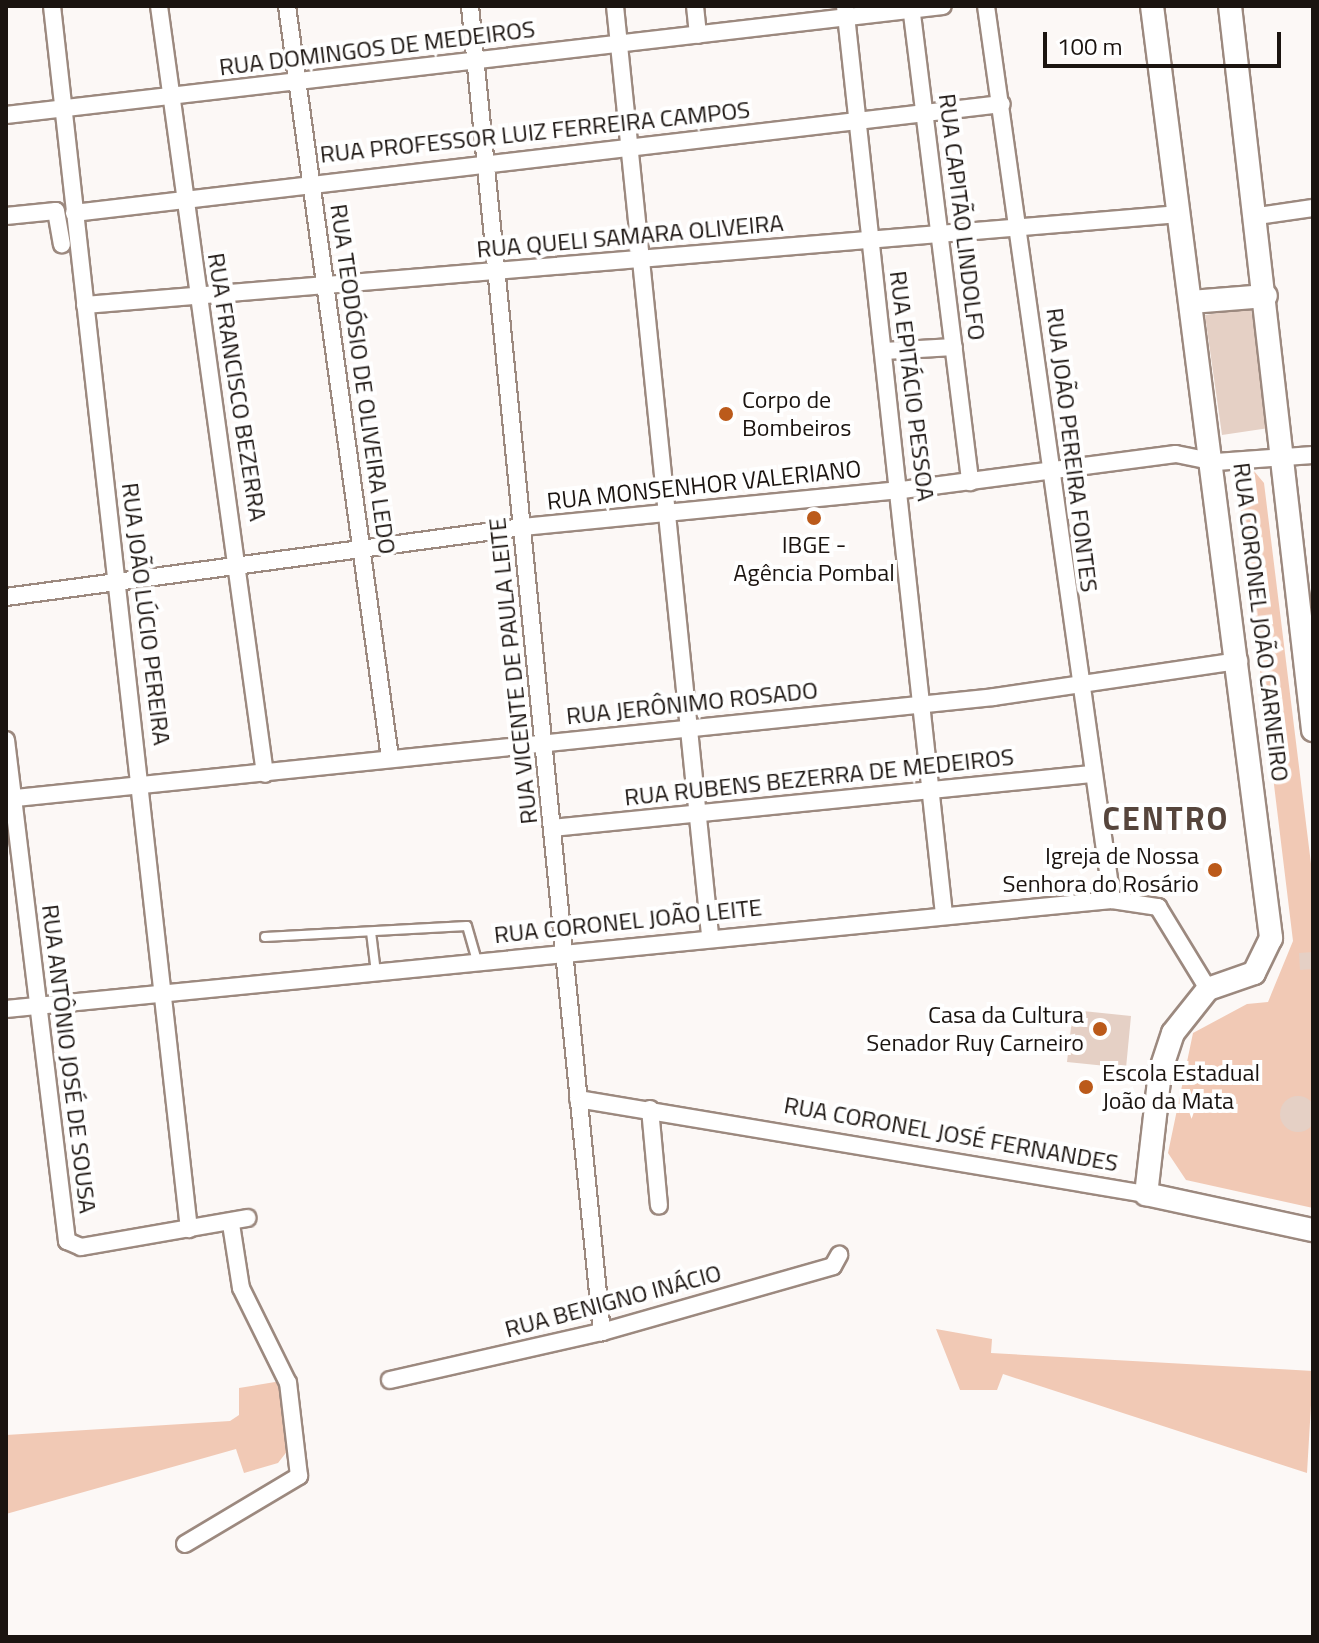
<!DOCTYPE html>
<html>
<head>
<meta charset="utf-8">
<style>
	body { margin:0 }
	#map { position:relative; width:1319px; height:1643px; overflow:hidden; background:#fcf8f6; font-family:"Titillium Web",sans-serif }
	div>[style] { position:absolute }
	.green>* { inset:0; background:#f1c9b5 }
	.building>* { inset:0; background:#e5d0c5 }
	.round { border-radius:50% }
	.roads { filter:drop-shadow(2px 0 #9c897f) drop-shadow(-2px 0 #9c897f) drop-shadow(0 2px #9c897f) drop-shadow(0 -2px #9c897f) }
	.lane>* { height:8px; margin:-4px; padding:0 4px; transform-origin:4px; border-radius:4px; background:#fff }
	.street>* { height:16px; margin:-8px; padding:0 8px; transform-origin:8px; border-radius:8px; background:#fff }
	.secondary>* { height:22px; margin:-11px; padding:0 11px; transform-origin:11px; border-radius:11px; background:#fff }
	.dots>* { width:22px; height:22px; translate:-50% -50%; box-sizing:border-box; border:4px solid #fff; border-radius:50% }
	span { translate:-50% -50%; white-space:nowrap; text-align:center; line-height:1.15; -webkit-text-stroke:8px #fff; paint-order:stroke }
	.street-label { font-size:24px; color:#1b1410 }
	.poi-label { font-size:24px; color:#1b1410 }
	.left { translate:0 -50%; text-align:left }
	.right { translate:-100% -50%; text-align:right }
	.district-label { font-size:32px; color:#56453c; font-weight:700; letter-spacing:2px }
	.frame { position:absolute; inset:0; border:8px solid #1b1410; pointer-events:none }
	.scale { position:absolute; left:1043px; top:32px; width:238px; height:36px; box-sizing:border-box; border:4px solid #1b1410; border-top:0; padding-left:10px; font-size:24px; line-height:28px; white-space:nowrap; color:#1b1410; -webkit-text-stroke:6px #fff; paint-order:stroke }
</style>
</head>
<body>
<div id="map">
	<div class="green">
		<div style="clip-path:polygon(1254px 471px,1264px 483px,1313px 880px,1313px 1208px,1186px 1180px,1168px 1153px,1193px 1033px,1247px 1004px,1268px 1002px,1293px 941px,1238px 489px,1239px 478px)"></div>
		<div style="clip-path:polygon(936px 1329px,992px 1339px,991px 1353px,1313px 1371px,1307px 1473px,1003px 1374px,997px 1390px,960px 1390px)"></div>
		<div style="clip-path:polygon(281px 1381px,292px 1445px,278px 1463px,244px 1473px,236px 1449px,6px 1514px,6px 1435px,230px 1421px,239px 1415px,239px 1388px)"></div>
	</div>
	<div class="building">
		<div style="clip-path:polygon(1251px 308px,1269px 428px,1222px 435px,1205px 315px)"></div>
		<div style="clip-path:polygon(1313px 952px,1313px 969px,1300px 970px,1299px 953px)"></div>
		<div style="clip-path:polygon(1073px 1010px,1131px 1016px,1126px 1068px,1067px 1062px)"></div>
		<div class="round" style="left:1280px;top:1096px;width:36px;height:36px"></div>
	</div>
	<div class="roads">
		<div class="lane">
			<div style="left:371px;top:932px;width:39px;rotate:83deg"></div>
			<div style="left:265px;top:937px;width:202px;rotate:-3.1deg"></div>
			<div style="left:467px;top:926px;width:36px;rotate:74deg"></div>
		</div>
		<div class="street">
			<div style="left:52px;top:6px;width:1231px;rotate:83.61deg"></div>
			<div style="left:159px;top:6px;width:775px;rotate:82.14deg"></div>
			<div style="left:287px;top:6px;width:759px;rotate:82.2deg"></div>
			<div style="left:470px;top:6px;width:1333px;rotate:84.32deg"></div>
			<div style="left:615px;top:6px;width:934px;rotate:84.16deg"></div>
			<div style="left:695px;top:6px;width:29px;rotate:84deg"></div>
			<div style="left:845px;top:6px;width:914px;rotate:83.78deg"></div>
			<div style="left:911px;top:6px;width:480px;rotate:82.9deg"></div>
			<div style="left:986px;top:6px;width:903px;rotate:81.98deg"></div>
			<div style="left:6px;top:115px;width:943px;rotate:-6.64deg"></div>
			<div style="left:74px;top:213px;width:934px;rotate:-6.7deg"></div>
			<div style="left:6px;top:216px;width:50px;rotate:-5.7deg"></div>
			<div style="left:56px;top:211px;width:34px;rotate:80deg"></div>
			<div style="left:1258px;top:216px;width:56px;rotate:-8.3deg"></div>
			<div style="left:85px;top:305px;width:1098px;rotate:-4.75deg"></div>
			<div style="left:884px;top:351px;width:70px;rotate:-3.3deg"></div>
			<div style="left:6px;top:597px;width:522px;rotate:-7.71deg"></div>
			<div style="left:523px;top:527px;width:381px;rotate:-5.6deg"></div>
			<div style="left:902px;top:490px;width:276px;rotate:-7.5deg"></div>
			<div style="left:1176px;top:454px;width:41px;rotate:11.3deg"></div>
			<div style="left:1216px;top:462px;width:97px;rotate:-4.1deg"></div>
			<div style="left:6px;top:740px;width:505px;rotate:83.06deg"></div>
			<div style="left:67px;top:1241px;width:15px;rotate:23deg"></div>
			<div style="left:81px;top:1247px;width:169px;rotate:-9.9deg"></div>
			<div style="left:6px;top:799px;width:993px;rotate:-5.89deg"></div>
			<div style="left:994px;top:697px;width:248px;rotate:-8.4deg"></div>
			<div style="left:552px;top:828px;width:542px;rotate:-5.72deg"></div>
			<div style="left:6px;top:1009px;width:1111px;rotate:-5.63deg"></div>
			<div style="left:1112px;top:900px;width:47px;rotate:8.7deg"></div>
			<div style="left:1158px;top:907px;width:96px;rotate:58.6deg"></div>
			<div style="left:578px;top:1099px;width:576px;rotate:9.5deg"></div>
			<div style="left:650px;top:1109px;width:97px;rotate:84.7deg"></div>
			<div style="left:390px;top:1380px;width:217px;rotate:-12.8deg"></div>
			<div style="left:602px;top:1332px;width:240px;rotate:-15.9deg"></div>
			<div style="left:833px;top:1266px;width:13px;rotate:-61deg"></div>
			<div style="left:185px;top:1544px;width:133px;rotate:-30.8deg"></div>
			<div style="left:299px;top:1476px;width:94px;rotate:-96.7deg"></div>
			<div style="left:288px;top:1383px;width:106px;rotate:-116.3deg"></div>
			<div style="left:241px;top:1288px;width:65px;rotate:-98.9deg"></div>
		</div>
		<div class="secondary">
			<div style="left:1152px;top:6px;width:940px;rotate:82.72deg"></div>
			<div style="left:1271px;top:938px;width:39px;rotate:116deg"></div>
			<div style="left:1254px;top:973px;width:49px;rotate:160.8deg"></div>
			<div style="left:1208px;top:989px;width:56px;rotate:128.5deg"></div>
			<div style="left:1173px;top:1033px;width:41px;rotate:108.4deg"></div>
			<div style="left:1160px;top:1072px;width:123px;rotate:96.5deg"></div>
			<div style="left:1146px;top:1194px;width:171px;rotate:12.2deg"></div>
			<div style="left:1230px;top:6px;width:729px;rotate:83.46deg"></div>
			<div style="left:1191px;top:302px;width:75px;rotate:-4.6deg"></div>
		</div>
	</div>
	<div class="dots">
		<div style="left:726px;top:414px;background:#bb5a1a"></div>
		<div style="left:814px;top:518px;background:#bb5a1a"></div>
		<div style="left:1215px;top:870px;background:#bb5a1a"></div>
		<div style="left:1100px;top:1029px;background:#bb5a1a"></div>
		<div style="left:1086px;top:1087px;background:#bb5a1a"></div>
	</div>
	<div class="street-label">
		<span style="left:377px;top:48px;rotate:-7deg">RUA DOMINGOS DE MEDEIROS</span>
		<span style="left:535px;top:132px;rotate:-6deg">RUA PROFESSOR LUIZ FERREIRA CAMPOS</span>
		<span style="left:962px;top:217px;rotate:83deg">RUA CAPITÃO LINDOLFO</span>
		<span style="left:630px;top:236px;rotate:-5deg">RUA QUELI SAMARA OLIVEIRA</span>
		<span style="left:363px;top:379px;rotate:82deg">RUA TEODÓSIO DE OLIVEIRA LEDO</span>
		<span style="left:912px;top:386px;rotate:83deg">RUA EPITÁCIO PESSOA</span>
		<span style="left:237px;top:387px;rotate:81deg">RUA FRANCISCO BEZERRA</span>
		<span style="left:1072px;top:450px;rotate:83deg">RUA JOÃO PEREIRA FONTES</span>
		<span style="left:704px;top:485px;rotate:-6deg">RUA MONSENHOR VALERIANO</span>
		<span style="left:146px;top:614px;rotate:83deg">RUA JOÃO LÚCIO PEREIRA</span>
		<span style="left:1261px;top:622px;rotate:83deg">RUA CORONEL JOÃO CARNEIRO</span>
		<span style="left:513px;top:671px;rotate:-96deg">RUA VICENTE DE PAULA LEITE</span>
		<span style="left:692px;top:703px;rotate:-6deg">RUA JERÔNIMO ROSADO</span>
		<span style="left:819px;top:777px;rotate:-6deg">RUA RUBENS BEZERRA DE MEDEIROS</span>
		<span style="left:628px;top:921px;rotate:-6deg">RUA CORONEL JOÃO LEITE</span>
		<span style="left:69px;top:1059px;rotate:83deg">RUA ANTÔNIO JOSÉ DE SOUSA</span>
		<span style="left:951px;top:1134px;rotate:10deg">RUA CORONEL JOSÉ FERNANDES</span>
		<span style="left:613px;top:1301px;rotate:-15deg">RUA BENIGNO INÁCIO</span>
	</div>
	<div class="poi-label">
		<span class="left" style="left:742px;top:414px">Corpo de<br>Bombeiros</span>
		<span style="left:814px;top:559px">IBGE -<br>Agência Pombal</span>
		<span class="right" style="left:1199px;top:870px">Igreja de Nossa<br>Senhora do Rosário</span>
		<span class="right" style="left:1084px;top:1029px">Casa da Cultura<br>Senador Ruy Carneiro</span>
		<span class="left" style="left:1102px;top:1087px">Escola Estadual<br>João da Mata</span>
	</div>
	<div class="district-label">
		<span style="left:1166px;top:818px">CENTRO</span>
	</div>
	<div class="frame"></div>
	<div class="scale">100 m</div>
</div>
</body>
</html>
